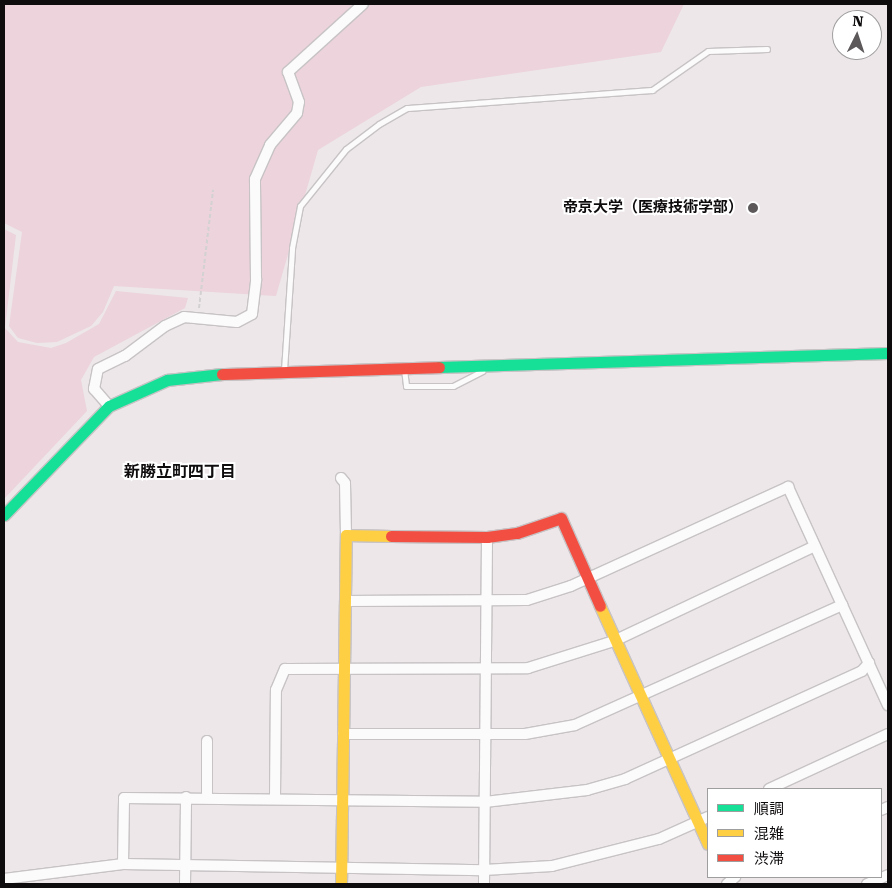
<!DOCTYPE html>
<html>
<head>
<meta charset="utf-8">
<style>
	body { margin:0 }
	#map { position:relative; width:892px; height:888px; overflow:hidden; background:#ede7e9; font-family:"Roboto Serif","Noto Sans JP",serif }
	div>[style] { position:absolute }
	.green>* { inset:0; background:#ecd3dc }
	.path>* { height:2px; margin-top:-1px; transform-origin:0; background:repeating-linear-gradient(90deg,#d3d1d1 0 4px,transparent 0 6.5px) }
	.roads { filter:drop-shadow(1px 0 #c7c3c5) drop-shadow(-1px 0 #c7c3c5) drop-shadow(0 1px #c7c3c5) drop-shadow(0 -1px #c7c3c5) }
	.lane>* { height:5px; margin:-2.5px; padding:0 2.5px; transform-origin:2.5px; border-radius:2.5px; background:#fcfbfc }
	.street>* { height:10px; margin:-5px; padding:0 5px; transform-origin:5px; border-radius:5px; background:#fcfbfc }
	.fast>* { height:11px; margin:-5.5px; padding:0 5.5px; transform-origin:5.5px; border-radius:5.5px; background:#16e098 }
	.slow>* { height:11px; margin:-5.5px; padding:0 5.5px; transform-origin:5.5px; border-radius:5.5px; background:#ffcf43 }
	.jam>* { height:11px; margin:-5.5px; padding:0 5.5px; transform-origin:5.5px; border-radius:5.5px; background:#f24e42 }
	.dots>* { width:14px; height:14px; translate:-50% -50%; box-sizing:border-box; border:2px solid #fff; border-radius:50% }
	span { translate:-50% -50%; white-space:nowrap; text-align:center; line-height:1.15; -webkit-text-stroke:4px #fff; paint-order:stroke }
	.poi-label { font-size:15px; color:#0f0c0d; font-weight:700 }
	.right { translate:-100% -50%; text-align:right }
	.neighbourhood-label { font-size:16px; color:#0f0c0d; font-weight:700 }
	.frame { position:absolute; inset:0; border:5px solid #0f0c0d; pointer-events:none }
	.legend { position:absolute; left:707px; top:788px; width:175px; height:90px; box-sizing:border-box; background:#fff; border:1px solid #9f9e9e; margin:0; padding:6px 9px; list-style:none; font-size:15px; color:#0f0c0d }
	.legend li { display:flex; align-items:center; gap:10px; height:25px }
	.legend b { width:25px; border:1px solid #9f9e9e }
	.north { position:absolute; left:832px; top:10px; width:50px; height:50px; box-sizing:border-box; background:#fff; border:1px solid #9f9e9e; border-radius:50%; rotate:4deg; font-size:14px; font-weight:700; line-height:20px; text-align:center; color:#0f0c0d }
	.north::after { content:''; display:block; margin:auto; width:18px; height:22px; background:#5d595a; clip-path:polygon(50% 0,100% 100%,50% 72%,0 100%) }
</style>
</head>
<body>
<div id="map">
	<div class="green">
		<div style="clip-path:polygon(4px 4px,684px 4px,661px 52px,421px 87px,318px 150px,276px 296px,114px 286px,103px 312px,91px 326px,57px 342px,37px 343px,18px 338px,9px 326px,22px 232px,4px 223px)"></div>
		<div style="clip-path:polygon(4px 229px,16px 235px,5px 328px,18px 342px,51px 348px,66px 343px,99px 324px,116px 291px,188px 298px,185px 308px,94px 357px,81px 380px,87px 411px,4px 499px)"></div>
	</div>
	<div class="path">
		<div style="left:199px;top:308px;width:119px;rotate:-83.2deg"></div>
	</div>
	<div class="roads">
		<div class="lane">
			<div style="left:404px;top:369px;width:17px;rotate:83deg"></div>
			<div style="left:406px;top:386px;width:47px"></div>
			<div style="left:453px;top:386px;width:33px;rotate:-27deg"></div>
			<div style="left:284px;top:370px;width:122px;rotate:-86.2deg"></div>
			<div style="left:292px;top:248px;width:43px;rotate:-79.2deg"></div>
			<div style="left:300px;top:206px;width:73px;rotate:-51.1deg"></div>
			<div style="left:346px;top:149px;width:41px;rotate:-37.1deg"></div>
			<div style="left:379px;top:124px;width:32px;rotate:-30deg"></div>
			<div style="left:407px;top:108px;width:246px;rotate:-4.2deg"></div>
			<div style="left:652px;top:90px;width:68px;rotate:-34.9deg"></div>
			<div style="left:708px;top:51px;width:59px;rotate:-1.9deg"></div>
		</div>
		<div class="street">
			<div style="left:109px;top:406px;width:23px;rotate:-131deg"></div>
			<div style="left:94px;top:389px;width:20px;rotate:-79deg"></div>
			<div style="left:98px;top:369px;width:30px;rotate:-26deg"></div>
			<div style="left:125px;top:356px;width:50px;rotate:-36.9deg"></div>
			<div style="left:165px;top:326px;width:21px;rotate:-25deg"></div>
			<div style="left:184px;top:317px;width:53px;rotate:5.4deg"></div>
			<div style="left:237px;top:322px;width:17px;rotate:-28deg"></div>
			<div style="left:252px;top:314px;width:35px;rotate:-83deg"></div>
			<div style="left:256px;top:279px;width:100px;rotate:-90.6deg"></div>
			<div style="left:255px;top:179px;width:37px;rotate:-66deg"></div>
			<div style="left:270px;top:145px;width:42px;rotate:-49.8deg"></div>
			<div style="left:297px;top:113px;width:11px;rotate:-80deg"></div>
			<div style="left:299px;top:102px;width:32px;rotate:-110deg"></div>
			<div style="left:288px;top:72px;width:101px;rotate:-42.2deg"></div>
			<div style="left:341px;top:478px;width:6px;rotate:51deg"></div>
			<div style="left:345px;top:483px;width:52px;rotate:88.9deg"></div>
			<div style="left:345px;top:601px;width:182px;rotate:-0.3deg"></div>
			<div style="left:527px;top:600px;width:46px;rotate:-17.7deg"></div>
			<div style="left:571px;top:586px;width:239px;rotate:-24.5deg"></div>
			<div style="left:788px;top:487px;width:240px;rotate:65.4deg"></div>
			<div style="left:343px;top:734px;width:182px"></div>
			<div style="left:525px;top:734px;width:51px;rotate:-10.2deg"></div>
			<div style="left:575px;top:725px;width:293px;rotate:-24.2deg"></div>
			<div style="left:207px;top:741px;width:57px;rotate:90deg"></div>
			<div style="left:769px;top:789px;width:131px;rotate:-24.8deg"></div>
			<div style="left:275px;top:798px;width:108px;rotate:-89.5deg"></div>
			<div style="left:276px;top:690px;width:23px;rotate:-67deg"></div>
			<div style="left:285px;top:669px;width:243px;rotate:-0.2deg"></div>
			<div style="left:528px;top:668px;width:90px;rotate:-17.4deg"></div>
			<div style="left:614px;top:641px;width:222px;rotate:-25.3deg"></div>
			<div style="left:881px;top:810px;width:8px;rotate:-23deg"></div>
			<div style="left:123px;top:864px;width:66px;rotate:-89.1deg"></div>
			<div style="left:124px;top:798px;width:361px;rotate:0.6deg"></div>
			<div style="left:485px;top:802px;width:103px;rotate:-6.7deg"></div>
			<div style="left:587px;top:790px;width:40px;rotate:-16deg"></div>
			<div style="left:625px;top:779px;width:260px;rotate:-24.5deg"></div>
			<div style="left:862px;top:671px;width:11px;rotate:-49deg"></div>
			<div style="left:4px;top:879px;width:120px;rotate:-7.2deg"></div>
			<div style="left:123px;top:864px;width:361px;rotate:1deg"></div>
			<div style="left:484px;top:870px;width:68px;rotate:-3.4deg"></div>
			<div style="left:552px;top:866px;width:110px;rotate:-14.2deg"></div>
			<div style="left:659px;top:839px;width:54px;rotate:-24.2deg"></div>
			<div style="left:185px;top:884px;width:87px;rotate:-89.3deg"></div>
			<div style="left:484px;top:884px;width:347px;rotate:-89.5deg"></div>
			<div style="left:727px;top:884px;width:11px;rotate:-41deg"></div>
			<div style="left:867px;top:884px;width:23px;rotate:-23deg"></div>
		</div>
		<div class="fast">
			<div style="left:439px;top:367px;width:449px;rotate:-1.8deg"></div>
			<div style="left:4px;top:515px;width:151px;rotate:-46.1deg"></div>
			<div style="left:109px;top:406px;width:64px;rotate:-24.1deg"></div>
			<div style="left:167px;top:380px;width:55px;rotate:-6.2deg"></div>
		</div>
		<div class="slow">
			<div style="left:600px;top:606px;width:261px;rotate:65.6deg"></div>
			<div style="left:341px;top:884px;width:349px;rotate:-89.2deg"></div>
			<div style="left:346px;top:535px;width:45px;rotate:1.3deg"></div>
		</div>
		<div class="jam">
			<div style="left:222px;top:374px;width:217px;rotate:-1.8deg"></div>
			<div style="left:391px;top:536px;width:96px;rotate:0.6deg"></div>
			<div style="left:487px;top:537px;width:30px;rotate:-8deg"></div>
			<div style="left:517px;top:533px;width:46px;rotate:-18.8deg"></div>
			<div style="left:561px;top:518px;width:96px;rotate:66.1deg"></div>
		</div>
	</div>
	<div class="dots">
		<div style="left:753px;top:208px;background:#5d595a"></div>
	</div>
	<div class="poi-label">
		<span class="right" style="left:743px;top:208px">帝京大学（医療技術学部）</span>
	</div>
	<div class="neighbourhood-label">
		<span style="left:180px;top:472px">新勝立町四丁目</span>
	</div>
	<div class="frame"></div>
	<ul class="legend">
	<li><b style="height:6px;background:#16e098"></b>順調</li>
	<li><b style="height:6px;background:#ffcf43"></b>混雑</li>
	<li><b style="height:6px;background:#f24e42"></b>渋滞</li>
	</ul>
	<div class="north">N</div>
</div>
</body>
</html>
